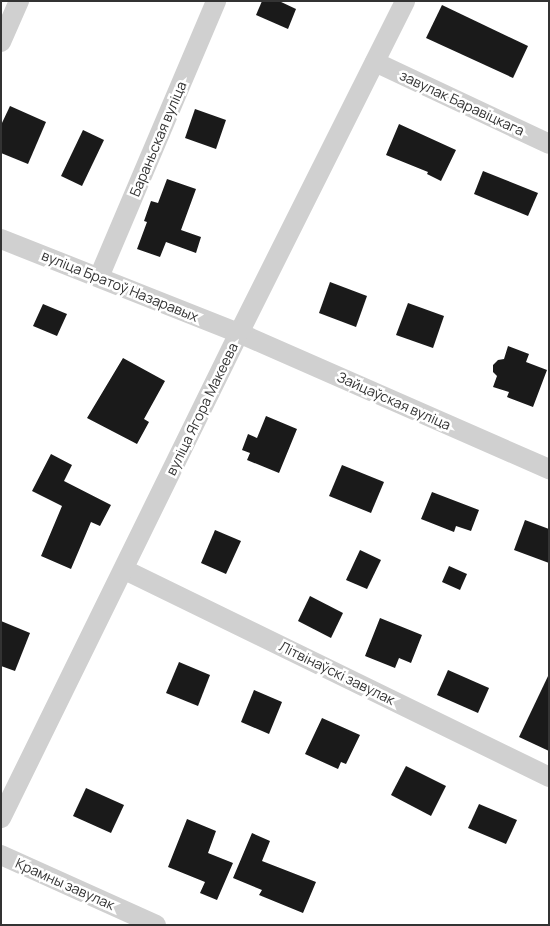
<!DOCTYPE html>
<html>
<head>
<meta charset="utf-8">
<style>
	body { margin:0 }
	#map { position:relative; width:550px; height:926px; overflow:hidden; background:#fff; font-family:Manrope,sans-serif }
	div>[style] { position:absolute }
	.building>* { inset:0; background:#1a1a1a }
	.street>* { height:20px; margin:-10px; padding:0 10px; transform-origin:10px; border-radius:10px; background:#d0d0d0 }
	span { translate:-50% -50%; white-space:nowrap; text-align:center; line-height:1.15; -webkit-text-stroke:5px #fff; paint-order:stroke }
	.street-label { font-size:14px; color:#333 }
	.frame { position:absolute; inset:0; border:2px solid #333; pointer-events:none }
</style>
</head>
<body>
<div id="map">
	<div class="building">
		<div style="clip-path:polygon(262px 1px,279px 1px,296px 9px,288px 29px,256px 15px)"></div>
		<div style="clip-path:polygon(442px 5px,528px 46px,513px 78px,426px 38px)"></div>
		<div style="clip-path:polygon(10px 106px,46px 122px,28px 164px,1px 153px,1px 125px)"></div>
		<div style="clip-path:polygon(195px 109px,226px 120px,216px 149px,185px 138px)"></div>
		<div style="clip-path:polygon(399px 124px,456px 150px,441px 181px,427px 174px,428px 172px,386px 155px)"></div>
		<div style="clip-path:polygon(83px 130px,104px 140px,82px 186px,61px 176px)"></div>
		<div style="clip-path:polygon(483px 171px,538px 193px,528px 216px,474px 194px)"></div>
		<div style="clip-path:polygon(167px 179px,196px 189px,181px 230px,201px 237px,196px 253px,166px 242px,160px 257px,137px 249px,147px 222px,144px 221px,151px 201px,158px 203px)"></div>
		<div style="clip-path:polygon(330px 282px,367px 296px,356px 327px,319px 313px)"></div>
		<div style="clip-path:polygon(408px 303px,444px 316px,433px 348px,396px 335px)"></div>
		<div style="clip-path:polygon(43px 304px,67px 314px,57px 336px,33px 326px)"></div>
		<div style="clip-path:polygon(508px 346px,529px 354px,526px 362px,547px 370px,533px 407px,507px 397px,509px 392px,493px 387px,497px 376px,493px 372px,493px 365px,498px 360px,504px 359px)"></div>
		<div style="clip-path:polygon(123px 358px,165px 381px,144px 419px,149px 422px,137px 444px,87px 418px)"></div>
		<div style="clip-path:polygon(266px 416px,297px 429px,279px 473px,247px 460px,250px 453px,242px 450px,248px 434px,257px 438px)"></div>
		<div style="clip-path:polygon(51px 454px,72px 465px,64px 481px,111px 505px,100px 526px,91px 522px,71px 569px,41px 556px,62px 506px,32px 491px)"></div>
		<div style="clip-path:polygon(342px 465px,384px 482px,371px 513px,329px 496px)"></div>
		<div style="clip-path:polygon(432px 492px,479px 510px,471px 531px,456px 526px,454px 532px,421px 519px)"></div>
		<div style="clip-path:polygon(525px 520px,549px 529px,549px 563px,514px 550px)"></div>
		<div style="clip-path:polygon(215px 530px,241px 541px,226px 574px,201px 563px)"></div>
		<div style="clip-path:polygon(360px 550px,381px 560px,367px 589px,346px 580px)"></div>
		<div style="clip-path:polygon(449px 566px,467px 574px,460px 590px,442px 582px)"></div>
		<div style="clip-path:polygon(310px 596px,343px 613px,331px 638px,298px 621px)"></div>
		<div style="clip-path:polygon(380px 618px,422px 635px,411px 663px,399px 658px,395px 668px,365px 656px)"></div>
		<div style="clip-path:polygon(1px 621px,30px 633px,15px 671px,1px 666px)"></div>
		<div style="clip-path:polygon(179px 662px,210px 675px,198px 706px,166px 693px)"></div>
		<div style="clip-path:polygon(448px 670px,489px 688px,478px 713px,437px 695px)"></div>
		<div style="clip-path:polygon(549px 674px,549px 751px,519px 737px)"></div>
		<div style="clip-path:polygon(254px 690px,282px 702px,269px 734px,241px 722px)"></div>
		<div style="clip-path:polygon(322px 718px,360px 735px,346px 764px,341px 762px,338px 769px,305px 754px)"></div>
		<div style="clip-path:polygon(406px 766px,446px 786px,431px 816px,391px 795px)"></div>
		<div style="clip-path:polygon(86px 788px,124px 805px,111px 833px,73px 816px)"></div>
		<div style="clip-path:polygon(479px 804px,517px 820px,506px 844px,468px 828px)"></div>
		<div style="clip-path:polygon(187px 819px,216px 831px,208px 853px,233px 863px,217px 900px,200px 893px,205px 882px,168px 867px)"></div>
		<div style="clip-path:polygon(252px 833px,270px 841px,262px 861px,316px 882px,303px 913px,259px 895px,262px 890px,233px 878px)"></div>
	</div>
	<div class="street">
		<div style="left:1px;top:42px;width:45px;rotate:-66.3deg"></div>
		<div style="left:375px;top:62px;width:192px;rotate:25.2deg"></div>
		<div style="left:1px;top:239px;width:256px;rotate:21.6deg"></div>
		<div style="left:239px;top:333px;width:339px;rotate:23.7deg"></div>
		<div style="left:99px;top:277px;width:300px;rotate:-67deg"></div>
		<div style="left:125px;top:570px;width:472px;rotate:26deg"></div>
		<div style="left:1px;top:818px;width:540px;rotate:-63.86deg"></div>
		<div style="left:239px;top:333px;width:371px;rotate:-63.4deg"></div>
		<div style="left:1px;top:855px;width:170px;rotate:24.3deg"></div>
	</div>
	<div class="street-label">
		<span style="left:462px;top:103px;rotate:25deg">завулак Баравіцкага</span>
		<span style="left:158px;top:139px;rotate:-67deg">Бараньская вуліца</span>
		<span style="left:120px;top:286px;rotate:22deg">вуліца Братоў Назаравых</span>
		<span style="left:394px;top:401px;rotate:24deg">Зайцаўская вуліца</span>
		<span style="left:202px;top:409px;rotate:-64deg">вуліца Ягора Макеева</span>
		<span style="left:337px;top:673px;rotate:26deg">Літвінаўскі завулак</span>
		<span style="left:65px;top:884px;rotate:24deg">Крамны завулак</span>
	</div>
	<div class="frame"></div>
</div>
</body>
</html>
